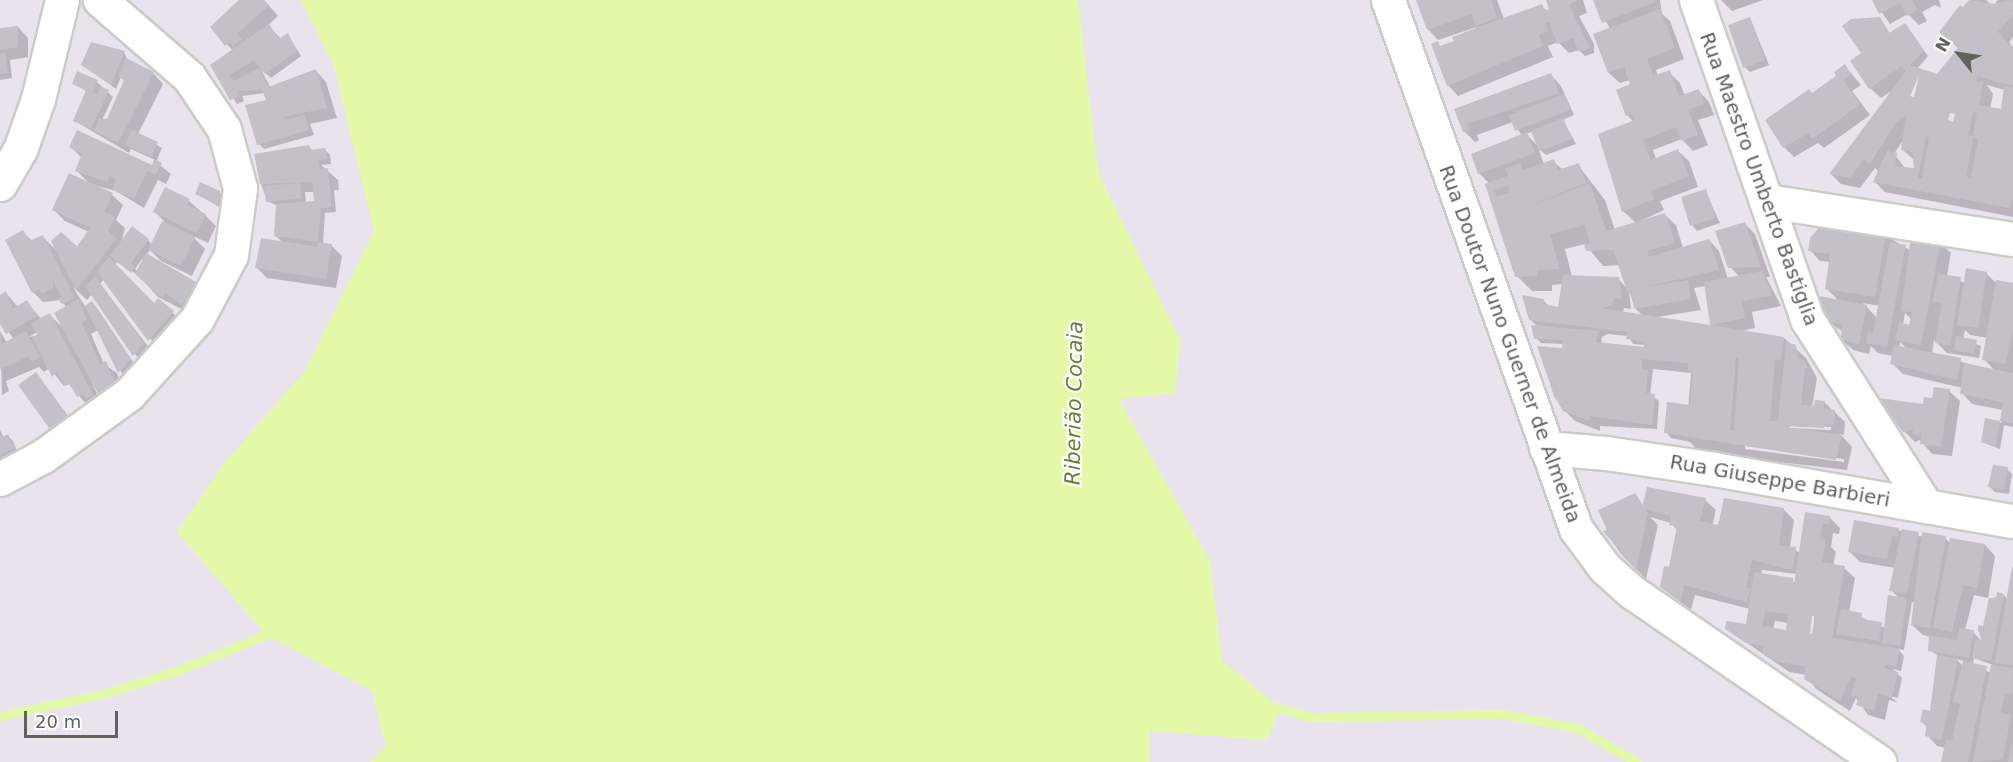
<!DOCTYPE html>
<html>
<head>
<meta charset="utf-8">
<style>
	body { margin:0 }
	#map { position:relative; width:2013px; height:762px; overflow:hidden; background:#e9e3ed; font-family:"DejaVu Sans",sans-serif }
	div>[style] { position:absolute }
	.water>* { inset:0; background:#e3f9a8 }
	.shadow>* { inset:0; background:#0003 }
	.stream>* { height:9px; margin:-4.5px; padding:0 4.5px; transform-origin:4.5px; border-radius:4.5px; background:#e3f9a8 }
	.building>* { inset:0; background:#c4c0c8 }
	.roads { filter:drop-shadow(2px 0 #cacdc7) drop-shadow(-2px 0 #cacdc7) drop-shadow(0 2px #cacdc7) drop-shadow(0 -2px #cacdc7) }
	.minor>* { height:33px; margin:-16.5px; padding:0 16.5px; transform-origin:16.5px; border-radius:16.5px; background:#fff }
	span { translate:-50% -50%; white-space:nowrap; text-align:center; line-height:1.15; -webkit-text-stroke:4.5px #fff; paint-order:stroke }
	.street-label { font-size:20px; color:#60635b }
	.water-label { font-size:21px; color:#667f37; font-style:italic }
	.north { position:absolute; left:1929px; top:24px; width:60px; height:60px; -webkit-text-stroke:4px #fff; paint-order:stroke; rotate:300deg; font-size:16px; font-weight:700; line-height:24px; text-align:center; color:#60635b }
	.north::after { content:''; display:block; margin:auto; width:21px; height:27px; background:#60635b; clip-path:polygon(50% 0,100% 100%,50% 72%,0 100%) }
	.scale { position:absolute; left:24px; top:711px; width:94px; height:27px; box-sizing:border-box; border:3px solid #60635b; border-top:0; padding-left:8px; font-size:18px; line-height:21px; white-space:nowrap; color:#60635b; -webkit-text-stroke:4px #fff; paint-order:stroke }
</style>
</head>
<body>
<div id="map">
	<div class="water">
		<div style="clip-path:polygon(301px 0,1078px 0,1098px 172px,1180px 340px,1175px 393px,1119px 399px,1210px 561px,1222px 661px,1280px 708px,1267px 740px,1150px 731px,1149px 762px,370px 762px,386px 746px,372px 691px,266px 635px,177px 532px,225px 462px,305px 371px,374px 231px,334px 66px)"></div>
	</div>
	<div class="shadow">
		<div style="clip-path:polygon(241px 0,264px 0,278px 16px,268px 25px,281px 39px,288px 35px,301px 56px,271px 78px,261px 69px,270px 87px,316px 71px,326px 82px,337px 118px,310px 124px,314px 135px,264px 149px,259px 144px,267px 101px,265px 93px,242px 96px,244px 101px,237px 104px,212px 65px,233px 51px,212px 27px)"></div>
		<div style="clip-path:polygon(1418px 0,1497px 0,1504px 19px,1541px 5px,1548px 12px,1551px 10px,1547px 0,1583px 0,1587px 13px,1579px 16px,1594px 44px,1594px 53px,1585px 56px,1579px 50px,1569px 53px,1558px 42px,1548px 46px,1553px 57px,1458px 96px,1448px 85px,1437px 43px,1441px 47px,1455px 42px,1477px 27px,1438px 40px,1428px 29px)"></div>
		<div style="clip-path:polygon(evenodd,1595px 0,1660px 0,1662px 14px,1670px 21px,1684px 59px,1656px 70px,1658px 76px,1669px 72px,1680px 83px,1685px 96px,1699px 91px,1709px 102px,1714px 115px,1698px 120px,1708px 145px,1693px 151px,1682px 139px,1653px 150px,1656px 159px,1678px 151px,1689px 161px,1698px 187px,1660px 201px,1664px 210px,1636px 223px,1665px 215px,1676px 225px,1683px 248px,1709px 240px,1719px 251px,1728px 279px,1740px 277px,1730px 267px,1745px 224px,1755px 234px,1770px 277px,1766px 277px,1781px 306px,1752px 312px,1755px 328px,1741px 331px,1784px 338px,1806px 358px,1817px 378px,1812px 408px,1824px 402px,1845px 422px,1844px 435px,1840px 434px,1852px 447px,1847px 470px,1700px 453px,1690px 442px,1671px 438px,1666px 432px,1688px 409px,1691px 373px,1653px 369px,1650px 395px,1659px 401px,1657px 429px,1600px 426px,1600px 431px,1575px 421px,1564px 410px,1564px 344px,1541px 343px,1536px 338px,1538px 327px,1531px 320px,1543px 300px,1550px 307px,1560px 308px,1563px 284px,1552px 285px,1552px 291px,1532px 291px,1517px 276px,1490px 184px,1479px 173px,1522px 136px,1513px 122px,1477px 135px,1479px 140px,1475px 142px,1464px 131px,1456px 110px,1551px 75px,1561px 86px,1574px 115px,1563px 120px,1576px 144px,1546px 155px,1538px 148px,1544px 164px,1553px 161px,1563px 170px,1578px 165px,1605px 200px,1615px 230px,1636px 223px,1623px 211px,1634px 122px,1627px 115px,1632px 85px,1630px 80px,1620px 83px,1609px 73px,1595px 35px,1610px 29px,1595px 0,1533px 131px,1539px 147px,1526px 134px,1533px 131px,1595px 0,1585px 244px,1603px 266px,1620px 265px,1628px 289px,1618px 279px,1572px 277px,1565px 249px,1585px 244px,1595px 0,1706px 286px,1712px 327px,1657px 317px,1701px 310px,1694px 288px,1706px 286px,1595px 0,1629px 290px,1635px 308px,1643px 316px,1623px 313px,1624px 308px,1631px 309px,1629px 290px,1595px 0,1608px 334px,1628px 336px,1633px 344px,1645px 345px,1645px 348px,1601px 344px,1602px 337px,1608px 334px,1595px 0,1789px 425px,1831px 427px,1831px 430px,1789px 428px,1789px 425px,1595px 0,1745px 446px,1844px 459px,1844px 462px,1745px 449px,1745px 446px)"></div>
		<div style="clip-path:polygon(1721px 0,1763px 0,1732px 11px)"></div>
		<div style="clip-path:polygon(1873px 0,1939px 0,1941px 8px,1935px 5px,1922px 12px,1927px 21px,1919px 25px,1908px 14px,1890px 24px)"></div>
		<div style="clip-path:polygon(evenodd,1970px 0,1986px 0,1993px 6px,1998px 0,2013px 0,2013px 37px,2009px 43px,2013px 47px,2013px 217px,1885px 192px,1875px 182px,1879px 172px,1875px 168px,1860px 188px,1841px 184px,1831px 174px,1893px 90px,1881px 98px,1870px 88px,1863px 53px,1880px 18px,1890px 34px,1905px 25px,1928px 56px,1917px 69px,1937px 75px,1959px 49px,1941px 32px,1970px 0,1920px 72px,1916px 99px,1908px 97px,1920px 72px,1970px 0,1987px 85px,2005px 90px,2002px 111px,1990px 109px,1993px 94px,1987px 85px,1970px 0,1948px 112px,1956px 113px,1954px 124px,1946px 122px,1948px 112px,1970px 0,1904px 139px,1902px 149px,1914px 160px,1915px 170px,1906px 169px,1894px 154px,1904px 139px)"></div>
		<div style="clip-path:polygon(1750px 18px,1769px 65px,1750px 72px,1745px 67px)"></div>
		<div style="clip-path:polygon(18px 27px,28px 38px,28px 57px,10px 60px,12px 78px,0 80px,0 30px)"></div>
		<div style="clip-path:polygon(evenodd,124px 52px,128px 61px,153px 73px,163px 84px,138px 134px,162px 148px,156px 162px,171px 174px,166px 184px,158px 180px,144px 208px,116px 191px,90px 184px,112px 195px,123px 205px,116px 220px,125px 228px,121px 244px,148px 240px,152px 245px,164px 221px,155px 212px,189px 201px,205px 215px,216px 226px,208px 243px,191px 235px,205px 249px,192px 276px,161px 261px,150px 250px,146px 255px,195px 283px,206px 294px,193px 315px,158px 297px,138px 275px,117px 262px,115px 265px,154px 305px,158px 300px,184px 323px,160px 351px,104px 279px,100px 284px,154px 354px,144px 366px,92px 294px,87px 300px,73px 287px,89px 313px,92px 303px,97px 308px,135px 365px,124px 377px,98px 330px,91px 334px,104px 364px,117px 373px,125px 396px,110px 405px,88px 373px,102px 405px,89px 407px,67px 382px,64px 386px,50px 368px,44px 372px,39px 367px,6px 381px,9px 391px,2px 395px,0 331px,7px 343px,14px 339px,0 321px,0 297px,6px 293px,18px 307px,27px 302px,41px 319px,49px 314px,62px 327px,67px 308px,61px 300px,43px 302px,33px 292px,23px 232px,33px 242px,43px 237px,57px 251px,77px 248px,89px 232px,65px 221px,54px 210px,90px 184px,76px 170px,81px 157px,70px 146px,152px 167px,155px 160px,131px 149px,129px 153px,75px 121px,87px 92px,74px 83px,97px 82px,113px 97px,102px 120px,108px 121px,125px 82px,121px 77px,116px 89px,83px 65px,124px 52px,142px 259px,144px 260px,138px 271px,135px 269px,142px 259px,124px 52px,37px 332px,39px 335px,29px 337px,37px 332px)"></div>
		<div style="clip-path:polygon(1845px 66px,1861px 85px,1852px 91px,1870px 115px,1824px 148px,1818px 143px,1794px 157px,1784px 147px,1812px 95px,1838px 76px)"></div>
		<div style="clip-path:polygon(evenodd,309px 147px,313px 151px,325px 150px,330px 155px,331px 164px,321px 165px,338px 180px,339px 190px,334px 190px,336px 212px,325px 213px,323px 244px,331px 245px,342px 256px,336px 288px,267px 278px,256px 267px,283px 243px,275px 235px,278px 206px,267px 201px,261px 183px,309px 147px,305px 192px,314px 192px,315px 202px,306px 203px,305px 192px)"></div>
		<div style="clip-path:polygon(1705px 191px,1720px 223px,1697px 231px,1692px 225px)"></div>
		<div style="clip-path:polygon(219px 192px,224px 198px,223px 209px,197px 194px)"></div>
		<div style="clip-path:polygon(evenodd,1885px 235px,1911px 251px,1940px 243px,1951px 253px,1947px 276px,1965px 283px,1986px 273px,1997px 284px,2013px 284px,2013px 427px,2004px 425px,2000px 449px,1982px 442px,1986px 420px,2001px 423px,2003px 410px,1972px 404px,1962px 393px,1962px 388px,1903px 374px,1892px 363px,1893px 356px,1878px 353px,1871px 346px,1869px 354px,1853px 350px,1842px 340px,1843px 332px,1826px 320px,1839px 301px,1826px 288px,1830px 262px,1820px 261px,1810px 250px,1885px 235px,1863px 303px,1880px 306px,1877px 318px,1863px 303px,1885px 235px,1905px 313px,1912px 320px,1911px 326px,1903px 325px,1905px 313px,1885px 235px,1965px 330px,1970px 335px,1988px 338px,1984px 359px,1995px 371px,1932px 354px,1934px 340px,1947px 353px,1979px 358px,1981px 346px,1963px 339px,1965px 330px,1885px 235px,1900px 342px,1907px 349px,1899px 348px,1900px 342px)"></div>
		<div style="clip-path:polygon(35px 373px,79px 430px,64px 441px)"></div>
		<div style="clip-path:polygon(1949px 391px,1960px 401px,1952px 456px,1932px 454px,1920px 440px,1915px 442px,1904px 431px,1924px 406px)"></div>
		<div style="clip-path:polygon(0 430px,4px 438px,8px 436px,13px 441px,18px 454px,0 463px)"></div>
		<div style="clip-path:polygon(2007px 469px,2012px 474px,2009px 494px,1995px 492px,1990px 487px)"></div>
		<div style="clip-path:polygon(evenodd,1634px 494px,1644px 508px,1705px 500px,1716px 510px,1712px 526px,1719px 527px,1783px 509px,1794px 520px,1790px 547px,1800px 553px,1806px 513px,1829px 517px,1840px 528px,1839px 534px,1833px 533px,1831px 547px,1836px 552px,1833px 566px,1844px 568px,1855px 578px,1849px 612px,1885px 628px,1899px 598px,1891px 590px,1895px 568px,1860px 562px,1849px 551px,1898px 530px,1923px 537px,1945px 538px,1950px 543px,1985px 545px,1995px 556px,1988px 598px,1974px 595px,1965px 630px,1973px 632px,1982px 642px,1983px 635px,1978px 631px,1979px 626px,1984px 627px,1990px 599px,2004px 595px,2008px 600px,2013px 569px,2013px 762px,1942px 762px,1945px 748px,1937px 746px,1927px 735px,1928px 728px,1922px 722px,1932px 713px,1939px 656px,1929px 650px,1931px 637px,1923px 635px,1912px 625px,1915px 603px,1912px 602px,1904px 650px,1898px 649px,1904px 656px,1901px 671px,1893px 669px,1902px 678px,1898px 698px,1890px 696px,1897px 702px,1889px 700px,1885px 720px,1868px 715px,1856px 698px,1850px 711px,1816px 689px,1806px 675px,1789px 672px,1727px 629px,1747px 625px,1750px 609px,1695px 595px,1691px 610px,1661px 587px,1670px 569px,1678px 531px,1671px 523px,1650px 517px,1658px 525px,1646px 579px,1621px 554px,1606px 532px,1634px 494px,1671px 512px,1696px 517px,1671px 517px,1671px 512px,1634px 494px,1762px 570px,1797px 574px,1796px 583px,1761px 575px,1762px 570px,1634px 494px,1812px 608px,1814px 608px,1814px 636px,1808px 635px,1812px 608px,1634px 494px,1775px 621px,1788px 623px,1787px 632px,1773px 630px,1775px 621px,1634px 494px,1974px 658px,1993px 665px,1991px 673px,1973px 665px,1974px 658px,1634px 494px,1956px 659px,1964px 661px,1963px 666px,1956px 659px)"></div>
	</div>
	<div class="stream">
		<div style="left:1270px;top:705px;width:43px;rotate:16.3deg"></div>
		<div style="left:1311px;top:717px;width:192px;rotate:-0.9deg"></div>
		<div style="left:1503px;top:714px;width:75px;rotate:10.7deg"></div>
		<div style="left:1577px;top:728px;width:69px;rotate:29.5deg"></div>
		<div style="left:0;top:716px;width:105px;rotate:-12.1deg"></div>
		<div style="left:103px;top:694px;width:77px;rotate:-17.5deg"></div>
		<div style="left:176px;top:671px;width:107px;rotate:-22deg"></div>
	</div>
	<div class="building">
		<div style="clip-path:polygon(239px 0,264px 0,269px 5px,237px 34px,242px 39px,233px 46px,229px 42px,225px 46px,210px 27px)"></div>
		<div style="clip-path:polygon(1416px 0,1491px 0,1497px 17px,1476px 26px,1472px 14px,1427px 30px)"></div>
		<div style="clip-path:polygon(1546px 0,1577px 0,1569px 5px,1590px 48px,1579px 52px,1573px 38px,1557px 44px,1549px 22px,1545px 24px,1548px 31px,1539px 35px,1543px 46px,1447px 86px,1431px 44px,1438px 41px,1440px 46px,1454px 41px,1452px 37px,1542px 4px,1545px 11px,1549px 9px)"></div>
		<div style="clip-path:polygon(1593px 0,1655px 0,1655px 2px,1602px 23px)"></div>
		<div style="clip-path:polygon(1872px 0,1912px 0,1917px 10px,1907px 16px,1900px 3px,1879px 14px)"></div>
		<div style="clip-path:polygon(evenodd,1969px 0,1993px 4px,2013px 0,2013px 14px,1998px 32px,2013px 48px,2013px 86px,1977px 76px,1976px 81px,1983px 82px,1979px 105px,2001px 109px,2004px 86px,2013px 88px,2013px 198px,2009px 208px,1873px 182px,1887px 151px,1897px 153px,1895px 166px,1914px 168px,1912px 152px,1901px 150px,1906px 116px,1896px 122px,1870px 164px,1864px 159px,1850px 178px,1829px 174px,1906px 71px,1902px 66px,1869px 89px,1850px 61px,1861px 53px,1842px 26px,1851px 19px,1880px 17px,1889px 33px,1905px 23px,1924px 50px,1910px 65px,1937px 74px,1958px 48px,1939px 32px,1960px 5px,1963px 7px,1969px 0,1919px 76px,1914px 97px,1910px 96px,1919px 76px,1969px 0,1973px 112px,1977px 113px,1973px 136px,1968px 135px,1973px 112px,1969px 0,1950px 113px,1955px 114px,1953px 122px,1948px 120px,1950px 113px,1969px 0,1926px 136px,1929px 137px,1922px 178px,1918px 178px,1926px 136px,1969px 0,1973px 138px,1978px 139px,1971px 178px,1966px 176px,1973px 138px)"></div>
		<div style="clip-path:polygon(1660px 9px,1675px 48px,1647px 59px,1653px 76px,1670px 70px,1679px 96px,1699px 89px,1704px 104px,1688px 110px,1698px 135px,1682px 141px,1676px 127px,1643px 140px,1651px 160px,1678px 149px,1689px 176px,1651px 191px,1654px 199px,1622px 212px,1598px 134px,1635px 120px,1632px 114px,1626px 116px,1616px 90px,1630px 84px,1624px 67px,1608px 73px,1593px 34px)"></div>
		<div style="clip-path:polygon(1750px 17px,1765px 60px,1743px 68px,1728px 25px)"></div>
		<div style="clip-path:polygon(269px 24px,279px 39px,288px 33px,297px 51px,265px 74px,254px 60px,230px 75px,234px 81px,259px 68px,268px 87px,316px 69px,327px 108px,283px 117px,284px 120px,305px 115px,309px 130px,257px 145px,245px 105px,266px 100px,262px 89px,238px 92px,240px 96px,230px 100px,210px 65px)"></div>
		<div style="clip-path:polygon(18px 26px,18px 47px,0 50px,0 28px)"></div>
		<div style="clip-path:polygon(91px 42px,125px 51px,111px 85px,81px 65px)"></div>
		<div style="clip-path:polygon(5px 53px,8px 73px,0 74px,0 54px)"></div>
		<div style="clip-path:polygon(126px 58px,154px 72px,118px 143px,94px 131px,99px 118px,107px 119px,124px 80px,118px 76px)"></div>
		<div style="clip-path:polygon(1845px 64px,1851px 74px,1843px 80px,1860px 104px,1812px 139px,1808px 133px,1783px 148px,1765px 120px,1809px 89px,1812px 93px,1836px 76px,1834px 72px)"></div>
		<div style="clip-path:polygon(77px 71px,98px 80px,93px 92px,98px 94px,101px 87px,109px 90px,91px 129px,73px 121px,86px 90px,72px 84px)"></div>
		<div style="clip-path:polygon(1551px 73px,1559px 93px,1467px 124px,1470px 130px,1463px 132px,1454px 109px)"></div>
		<div style="clip-path:polygon(1564px 94px,1570px 110px,1515px 131px,1509px 115px)"></div>
		<div style="clip-path:polygon(1563px 118px,1572px 139px,1539px 151px,1531px 131px)"></div>
		<div style="clip-path:polygon(77px 130px,152px 165px,154px 159px,162px 163px,155px 175px,147px 171px,134px 199px,112px 189px,116px 179px,110px 176px,107px 182px,75px 171px,82px 154px,69px 147px)"></div>
		<div style="clip-path:polygon(132px 130px,158px 142px,151px 157px,125px 145px)"></div>
		<div style="clip-path:polygon(1527px 132px,1535px 153px,1478px 174px,1471px 154px)"></div>
		<div style="clip-path:polygon(309px 145px,310px 150px,325px 148px,327px 159px,319px 160px,320px 169px,328px 168px,331px 200px,332px 207px,321px 208px,318px 242px,332px 244px,326px 279px,255px 268px,261px 238px,317px 247px,318px 242px,274px 236px,276px 204px,314px 201px,312px 182px,260px 184px,254px 154px)"></div>
		<div style="clip-path:polygon(evenodd,1554px 159px,1558px 170px,1579px 163px,1586px 183px,1518px 211px,1590px 183px,1606px 231px,1665px 213px,1675px 243px,1647px 251px,1649px 257px,1709px 239px,1719px 270px,1645px 287px,1688px 280px,1691px 299px,1634px 309px,1631px 290px,1627px 291px,1613px 250px,1586px 251px,1584px 245px,1590px 243px,1585px 225px,1550px 234px,1560px 269px,1537px 270px,1537px 276px,1515px 277px,1485px 184px,1508px 176px,1505px 169px,1521px 163px,1523px 170px,1554px 159px,1508px 185px,1510px 192px,1496px 197px,1494px 191px,1508px 185px)"></div>
		<div style="clip-path:polygon(69px 173px,113px 193px,104px 212px,115px 217px,108px 231px,117px 238px,76px 290px,51px 241px,61px 232px,77px 246px,90px 228px,52px 210px)"></div>
		<div style="clip-path:polygon(200px 182px,220px 191px,219px 205px,195px 194px)"></div>
		<div style="clip-path:polygon(300px 183px,301px 198px,266px 202px,264px 186px)"></div>
		<div style="clip-path:polygon(165px 187px,190px 199px,187px 205px,206px 214px,197px 233px,153px 212px)"></div>
		<div style="clip-path:polygon(1706px 189px,1716px 218px,1690px 226px,1681px 197px)"></div>
		<div style="clip-path:polygon(162px 221px,195px 237px,181px 266px,148px 250px)"></div>
		<div style="clip-path:polygon(1745px 222px,1761px 267px,1728px 268px,1715px 231px)"></div>
		<div style="clip-path:polygon(1821px 225px,1886px 233px,1875px 297px,1825px 289px,1830px 254px,1808px 251px,1810px 238px)"></div>
		<div style="clip-path:polygon(132px 226px,149px 239px,131px 263px,135px 267px,131px 273px,110px 256px)"></div>
		<div style="clip-path:polygon(23px 230px,29px 241px,43px 235px,75px 298px,62px 304px,58px 299px,62px 296px,53px 282px,53px 288px,42px 294px,39px 289px,32px 293px,5px 240px)"></div>
		<div style="clip-path:polygon(1911px 236px,1941px 241px,1921px 345px,1895px 340px,1899px 322px,1909px 325px,1912px 312px,1901px 311px)"></div>
		<div style="clip-path:polygon(1890px 242px,1906px 245px,1887px 347px,1866px 343px,1868px 332px,1873px 333px)"></div>
		<div style="clip-path:polygon(146px 253px,196px 282px,182px 305px,165px 293px,162px 298px,135px 274px)"></div>
		<div style="clip-path:polygon(109px 257px,154px 303px,158px 298px,174px 311px,148px 341px,97px 272px)"></div>
		<div style="clip-path:polygon(1966px 268px,1987px 272px,1978px 328px,1957px 325px)"></div>
		<div style="clip-path:polygon(evenodd,1763px 271px,1772px 296px,1742px 301px,1745px 318px,1710px 325px,1784px 337px,1781px 360px,1775px 359px,1770px 421px,1778px 421px,1786px 342px,1796px 345px,1798px 359px,1804px 360px,1808px 368px,1805px 368px,1801px 405px,1814px 406px,1815px 400px,1825px 401px,1824px 408px,1835px 410px,1834px 425px,1824px 424px,1824px 428px,1778px 426px,1842px 435px,1836px 460px,1664px 433px,1667px 402px,1690px 405px,1692px 371px,1688px 371px,1688px 363px,1642px 359px,1642px 370px,1648px 370px,1646px 393px,1655px 394px,1652px 425px,1590px 416px,1589px 421px,1563px 411px,1554px 396px,1537px 346px,1562px 348px,1563px 340px,1534px 339px,1531px 325px,1598px 331px,1596px 342px,1644px 347px,1644px 341px,1626px 339px,1627px 332px,1529px 320px,1522px 295px,1544px 299px,1543px 304px,1558px 307px,1563px 275px,1619px 277px,1622px 299px,1614px 298px,1612px 306px,1601px 308px,1710px 325px,1704px 282px,1763px 271px,1736px 357px,1739px 358px,1734px 431px,1730px 431px,1736px 357px)"></div>
		<div style="clip-path:polygon(1938px 274px,1961px 277px,1950px 346px,1935px 343px,1942px 303px,1933px 302px)"></div>
		<div style="clip-path:polygon(95px 276px,144px 343px,133px 356px,85px 286px)"></div>
		<div style="clip-path:polygon(1996px 280px,2013px 283px,2013px 328px,2006px 364px,1982px 360px)"></div>
		<div style="clip-path:polygon(6px 291px,13px 309px,27px 300px,37px 316px,6px 334px,0 324px,0 295px)"></div>
		<div style="clip-path:polygon(1814px 295px,1867px 305px,1859px 344px,1840px 340px,1843px 324px,1825px 320px)"></div>
		<div style="clip-path:polygon(78px 299px,87px 319px,82px 323px,100px 364px,106px 361px,116px 385px,99px 395px,54px 313px)"></div>
		<div style="clip-path:polygon(92px 301px,131px 359px,118px 373px,85px 306px)"></div>
		<div style="clip-path:polygon(50px 313px,93px 395px,86px 399px,83px 394px,77px 397px,70px 384px,65px 386px,57px 371px,52px 377px,32px 337px,37px 335px,31px 323px)"></div>
		<div style="clip-path:polygon(26px 331px,40px 357px,32px 362px,29px 356px,0 369px,0 345px)"></div>
		<div style="clip-path:polygon(1956px 336px,1977px 340px,1974px 354px,1954px 350px)"></div>
		<div style="clip-path:polygon(1894px 345px,1961px 358px,1957px 380px,1890px 364px)"></div>
		<div style="clip-path:polygon(1964px 363px,2013px 373px,2013px 423px,2000px 421px,2003px 402px,1960px 394px)"></div>
		<div style="clip-path:polygon(36px 372px,70px 419px,52px 432px,18px 385px)"></div>
		<div style="clip-path:polygon(1934px 387px,1950px 389px,1941px 447px,1920px 444px,1921px 435px,1912px 434px,1913px 429px,1903px 432px,1878px 398px,1923px 404px,1924px 397px,1932px 398px)"></div>
		<div style="clip-path:polygon(1985px 418px,2000px 421px,1996px 445px,1981px 442px)"></div>
		<div style="clip-path:polygon(0 434px,2px 437px,8px 434px,14px 448px,0 456px)"></div>
		<div style="clip-path:polygon(1993px 465px,2008px 467px,2004px 490px,1988px 487px)"></div>
		<div style="clip-path:polygon(1647px 487px,1706px 498px,1700px 521px,1718px 525px,1724px 498px,1784px 508px,1779px 545px,1796px 547px,1792px 570px,1752px 560px,1746px 588px,1750px 589px,1747px 602px,1684px 585px,1681px 601px,1660px 587px,1664px 566px,1669px 567px,1677px 526px,1669px 525px,1671px 516px,1642px 508px)"></div>
		<div style="clip-path:polygon(1635px 493px,1648px 513px,1636px 570px,1603px 531px,1607px 530px,1598px 510px)"></div>
		<div style="clip-path:polygon(evenodd,1805px 512px,1830px 516px,1828px 524px,1823px 524px,1820px 539px,1826px 540px,1822px 562px,1845px 566px,1832px 638px,1900px 649px,1896px 667px,1885px 664px,1884px 668px,1898px 672px,1892px 698px,1878px 694px,1874px 711px,1856px 705px,1859px 697px,1851px 695px,1856px 679px,1851px 677px,1840px 701px,1804px 679px,1806px 666px,1777px 662px,1762px 653px,1764px 646px,1746px 643px,1725px 629px,1726px 621px,1746px 624px,1754px 572px,1793px 578px,1794px 585px,1805px 512px,1765px 611px,1788px 614px,1786px 630px,1762px 626px,1765px 611px,1805px 512px,1812px 616px,1815px 616px,1812px 634px,1810px 634px,1812px 616px)"></div>
		<div style="clip-path:polygon(1854px 520px,1899px 528px,1898px 537px,1892px 536px,1887px 559px,1848px 552px)"></div>
		<div style="clip-path:polygon(1902px 529px,1919px 532px,1907px 594px,1889px 591px)"></div>
		<div style="clip-path:polygon(1922px 532px,1946px 536px,1930px 628px,1911px 625px)"></div>
		<div style="clip-path:polygon(1950px 538px,1985px 544px,1977px 588px,1963px 585px,1952px 632px,1933px 628px)"></div>
		<div style="clip-path:polygon(2012px 567px,2013px 567px,2013px 665px,1995px 663px)"></div>
		<div style="clip-path:polygon(1997px 592px,2004px 594px,1991px 661px,1972px 658px,1975px 639px,1981px 641px,1978px 625px,1983px 626px,1989px 598px,1996px 598px)"></div>
		<div style="clip-path:polygon(1888px 595px,1907px 598px,1900px 645px,1882px 644px)"></div>
		<div style="clip-path:polygon(1841px 609px,1862px 613px,1861px 619px,1882px 622px,1879px 641px,1836px 634px)"></div>
		<div style="clip-path:polygon(1959px 628px,1974px 630px,1969px 658px,1928px 651px,1929px 635px,1957px 640px)"></div>
		<div style="clip-path:polygon(1937px 655px,1958px 659px,1942px 740px,1925px 736px,1927px 724px,1920px 722px,1923px 709px,1930px 711px)"></div>
		<div style="clip-path:polygon(1963px 661px,1987px 666px,1968px 762px,1941px 762px,1946px 739px,1952px 741px,1960px 704px,1953px 702px)"></div>
		<div style="clip-path:polygon(1991px 665px,2013px 668px,2012px 695px,2005px 693px,2001px 713px,2011px 715px,2003px 759px,1973px 762px)"></div>
		<div style="clip-path:polygon(2012px 741px,2013px 762px,2008px 762px)"></div>
	</div>
	<div class="roads">
		<div class="minor">
			<div style="left:1388px;top:0;width:561px;rotate:70.44deg"></div>
			<div style="left:1576px;top:529px;width:47px;rotate:53.6deg"></div>
			<div style="left:1604px;top:567px;width:38px;rotate:42deg"></div>
			<div style="left:1632px;top:592px;width:300px;rotate:34.5deg"></div>
			<div style="left:1696px;top:0;width:338px;rotate:70.8deg"></div>
			<div style="left:1807px;top:319px;width:222px;rotate:57.5deg"></div>
			<div style="left:0;top:184px;width:39px;rotate:-60deg"></div>
			<div style="left:20px;top:150px;width:54px;rotate:-70.6deg"></div>
			<div style="left:38px;top:99px;width:102px;rotate:-76.4deg"></div>
			<div style="left:1767px;top:201px;width:249px;rotate:8.8deg"></div>
			<div style="left:1546px;top:448px;width:60px;rotate:4.8deg"></div>
			<div style="left:1606px;top:453px;width:109px;rotate:8.4deg"></div>
			<div style="left:1714px;top:469px;width:303px;rotate:9.9deg"></div>
			<div style="left:0;top:479px;width:49px;rotate:-28.1deg"></div>
			<div style="left:43px;top:456px;width:106px;rotate:-35.8deg"></div>
			<div style="left:129px;top:394px;width:101px;rotate:-47.8deg"></div>
			<div style="left:197px;top:319px;width:72px;rotate:-62deg"></div>
			<div style="left:231px;top:255px;width:68px;rotate:-82.3deg"></div>
			<div style="left:240px;top:188px;width:61px;rotate:-105.2deg"></div>
			<div style="left:224px;top:129px;width:63px;rotate:-123.9deg"></div>
			<div style="left:189px;top:77px;width:118px;rotate:-139.1deg"></div>
		</div>
	</div>
	<div class="street-label">
		<span style="left:1759px;top:179px;rotate:70deg">Rua Maestro Umberto Bastiglia</span>
		<span style="left:1510px;top:344px;rotate:70deg">Rua Doutor Nuno Guerner de Almeida</span>
		<span style="left:1780px;top:481px;rotate:10deg">Rua Giuseppe Barbieri</span>
	</div>
	<div class="water-label">
		<span style="left:1074px;top:403px;rotate:-89deg">Riberião Cocaia</span>
	</div>
	<div class="north">N</div>
	<div class="scale">20 m</div>
</div>
</body>
</html>
